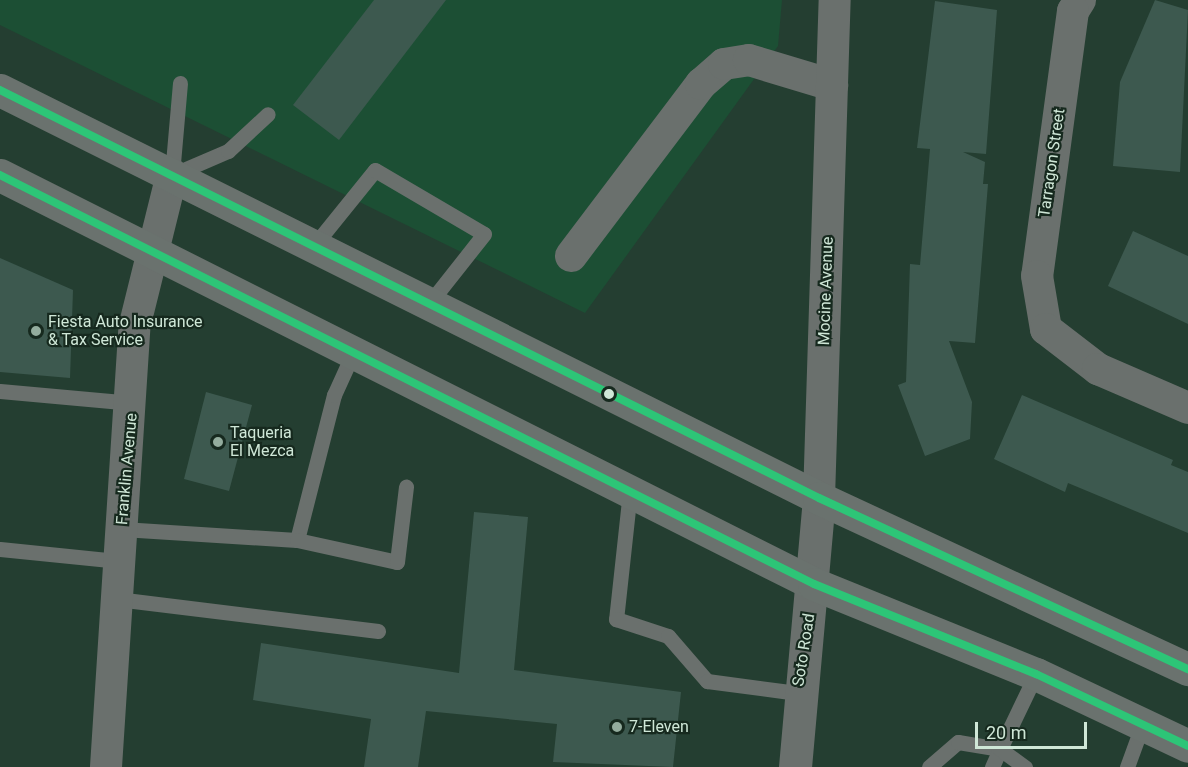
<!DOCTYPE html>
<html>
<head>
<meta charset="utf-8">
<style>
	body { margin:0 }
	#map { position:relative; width:1188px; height:767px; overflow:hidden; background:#243e31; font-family:Roboto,sans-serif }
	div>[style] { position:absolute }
	.built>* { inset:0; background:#1c4f34 }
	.building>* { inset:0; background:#3d594f }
	.service>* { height:15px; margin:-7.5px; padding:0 7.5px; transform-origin:7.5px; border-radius:7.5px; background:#6a706d }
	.minor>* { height:32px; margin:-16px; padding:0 16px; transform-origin:16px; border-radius:16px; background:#6a706d }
	.tertiary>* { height:33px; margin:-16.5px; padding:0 16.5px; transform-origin:16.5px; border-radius:16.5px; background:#6a706d }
	.secondary>* { height:33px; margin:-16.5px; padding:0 16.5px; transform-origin:16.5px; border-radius:16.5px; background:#6a726e }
	.bus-1>* { height:8px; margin:-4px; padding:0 4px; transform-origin:4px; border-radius:4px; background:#2dc577 }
	.dots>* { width:16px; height:16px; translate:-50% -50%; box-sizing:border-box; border:3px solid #16291e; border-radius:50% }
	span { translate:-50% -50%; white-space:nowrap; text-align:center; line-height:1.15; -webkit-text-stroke:4.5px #16291e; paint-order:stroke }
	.street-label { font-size:16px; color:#cfe7d7 }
	.poi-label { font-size:16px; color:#cfe7d7 }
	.left { translate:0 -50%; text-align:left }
	.scale { position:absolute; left:975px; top:722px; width:112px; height:27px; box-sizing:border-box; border:3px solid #cfe7d7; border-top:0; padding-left:8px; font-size:18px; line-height:21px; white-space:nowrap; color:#cfe7d7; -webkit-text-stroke:4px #16291e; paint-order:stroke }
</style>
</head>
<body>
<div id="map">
	<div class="built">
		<div style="clip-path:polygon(0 0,782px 0,778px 46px,585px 313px,0 25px)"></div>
	</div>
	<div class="building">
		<div style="clip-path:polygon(374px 0,446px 0,339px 140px,293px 105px)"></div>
		<div style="clip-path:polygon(1155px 0,1188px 10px,1180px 172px,1113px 166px,1120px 82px)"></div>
		<div style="clip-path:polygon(935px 1px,997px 10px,986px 154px,963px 152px,985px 162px,983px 184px,988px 184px,975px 343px,949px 341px,972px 402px,970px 439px,925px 456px,898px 385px,906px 382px,910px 264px,920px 265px,930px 149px,917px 148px)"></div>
		<div style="clip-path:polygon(1133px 231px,1188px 256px,1188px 324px,1108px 286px)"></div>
		<div style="clip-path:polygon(0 258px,73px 290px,70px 378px,0 372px)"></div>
		<div style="clip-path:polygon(206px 392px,252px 405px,229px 491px,184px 479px)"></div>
		<div style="clip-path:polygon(1022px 395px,1173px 460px,1171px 465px,1188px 472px,1188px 533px,1068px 483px,1065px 492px,994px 459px)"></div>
		<div style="clip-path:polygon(474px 512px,528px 517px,514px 670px,681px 692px,673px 767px,553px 762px,557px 724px,426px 711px,418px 767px,364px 767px,371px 719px,253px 700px,261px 643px,459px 673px)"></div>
	</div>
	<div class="service">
		<div style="left:180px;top:83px;width:92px;rotate:95deg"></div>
		<div style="left:172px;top:175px;width:61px;rotate:-23.2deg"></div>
		<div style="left:228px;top:151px;width:54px;rotate:-42.8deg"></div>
		<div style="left:312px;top:248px;width:100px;rotate:-51.1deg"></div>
		<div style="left:375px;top:170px;width:126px;rotate:30.4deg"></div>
		<div style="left:484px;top:234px;width:90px;rotate:128.3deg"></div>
		<div style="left:0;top:391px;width:133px;rotate:5.2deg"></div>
		<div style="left:630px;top:491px;width:129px;rotate:96.2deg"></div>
		<div style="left:616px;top:619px;width:55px;rotate:18.1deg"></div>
		<div style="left:668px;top:636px;width:60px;rotate:49.1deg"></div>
		<div style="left:707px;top:681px;width:91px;rotate:7.6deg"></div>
		<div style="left:122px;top:529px;width:175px;rotate:3.6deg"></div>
		<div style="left:297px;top:540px;width:150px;rotate:-75.7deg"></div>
		<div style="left:334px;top:395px;width:48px;rotate:-65.6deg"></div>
		<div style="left:297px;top:540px;width:102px;rotate:12.4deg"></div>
		<div style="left:397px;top:562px;width:76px;rotate:-83.2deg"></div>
		<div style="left:0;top:549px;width:120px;rotate:5.8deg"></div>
		<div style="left:117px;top:599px;width:263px;rotate:7deg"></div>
		<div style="left:929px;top:767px;width:38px;rotate:-41deg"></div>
		<div style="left:958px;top:742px;width:43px;rotate:9.5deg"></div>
		<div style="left:1000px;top:749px;width:83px;rotate:-64.4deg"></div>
		<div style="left:992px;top:767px;width:20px;rotate:-66deg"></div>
		<div style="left:1000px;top:749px;width:31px;rotate:36deg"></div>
		<div style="left:1127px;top:767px;width:47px;rotate:-70deg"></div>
	</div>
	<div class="minor">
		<div style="left:1080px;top:0;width:13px;rotate:122deg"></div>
		<div style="left:1073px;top:11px;width:267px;rotate:97.7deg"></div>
		<div style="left:1037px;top:276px;width:54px;rotate:80.4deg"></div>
		<div style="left:1046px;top:329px;width:66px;rotate:37.6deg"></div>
		<div style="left:1098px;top:369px;width:98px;rotate:23.4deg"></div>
		<div style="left:571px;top:256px;width:216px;rotate:-52.9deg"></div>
		<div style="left:701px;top:84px;width:30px;rotate:-41deg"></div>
		<div style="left:724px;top:64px;width:25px;rotate:-9deg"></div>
		<div style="left:749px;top:60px;width:87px;rotate:16.8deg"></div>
		<div style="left:819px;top:498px;width:498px;rotate:-88.2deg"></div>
		<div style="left:106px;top:767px;width:444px;rotate:-86.3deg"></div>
		<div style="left:135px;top:324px;width:154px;rotate:-76.1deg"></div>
	</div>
	<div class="tertiary">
		<div style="left:795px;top:767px;width:270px;rotate:-84.9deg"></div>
	</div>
	<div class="secondary">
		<div style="left:0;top:90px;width:915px;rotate:26.48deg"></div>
		<div style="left:819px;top:498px;width:407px;rotate:24.9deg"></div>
		<div style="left:0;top:175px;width:911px;rotate:26.68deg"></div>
		<div style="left:814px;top:584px;width:240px;rotate:22.1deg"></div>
		<div style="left:1036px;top:674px;width:168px;rotate:25.3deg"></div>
	</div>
	<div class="bus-1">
		<div style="left:0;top:90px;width:915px;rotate:26.48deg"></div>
		<div style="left:819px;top:498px;width:407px;rotate:24.9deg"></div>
		<div style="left:0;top:175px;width:911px;rotate:26.68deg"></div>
		<div style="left:814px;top:584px;width:240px;rotate:22.1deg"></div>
		<div style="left:1036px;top:674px;width:168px;rotate:25.3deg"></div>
	</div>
	<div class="dots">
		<div style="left:36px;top:331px;background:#93ac9d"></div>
		<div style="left:609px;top:394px;background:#cfe7d7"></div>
		<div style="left:218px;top:442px;background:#93ac9d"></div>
		<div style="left:617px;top:727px;background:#93ac9d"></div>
	</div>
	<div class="street-label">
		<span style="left:1052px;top:163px;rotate:-82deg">Tarragon Street</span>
		<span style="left:826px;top:291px;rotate:-88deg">Mocine Avenue</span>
		<span style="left:127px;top:469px;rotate:-85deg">Franklin Avenue</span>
		<span style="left:804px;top:650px;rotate:-81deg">Soto Road</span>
	</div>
	<div class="poi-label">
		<span class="left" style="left:48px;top:331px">Fiesta Auto Insurance<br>&amp; Tax Service</span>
		<span class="left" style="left:230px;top:442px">Taqueria<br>El Mezca</span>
		<span class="left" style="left:629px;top:727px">7-Eleven</span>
	</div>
	<div class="scale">20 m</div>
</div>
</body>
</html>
